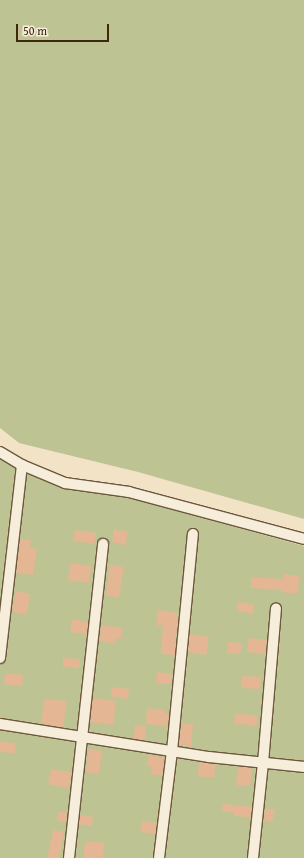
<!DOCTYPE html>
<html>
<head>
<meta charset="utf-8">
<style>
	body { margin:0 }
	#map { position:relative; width:304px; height:858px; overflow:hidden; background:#f2e3c7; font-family:"Gentium Book Plus",serif }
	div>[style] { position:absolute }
	.green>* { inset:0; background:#bec393 }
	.building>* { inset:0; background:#e5b694 }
	.roads { filter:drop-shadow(1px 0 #6c573d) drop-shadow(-1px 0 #6c573d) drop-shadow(0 1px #6c573d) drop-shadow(0 -1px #6c573d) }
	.street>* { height:10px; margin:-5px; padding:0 5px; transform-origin:5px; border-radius:5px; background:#f7eddb }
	span { translate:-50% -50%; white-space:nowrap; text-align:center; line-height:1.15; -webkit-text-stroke:3.5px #f7eddb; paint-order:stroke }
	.scale { position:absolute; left:16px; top:24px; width:93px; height:18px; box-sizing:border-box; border:2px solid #40280f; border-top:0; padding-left:5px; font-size:12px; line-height:14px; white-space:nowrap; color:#40280f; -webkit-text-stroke:3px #f7eddb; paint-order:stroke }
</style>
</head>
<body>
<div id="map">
	<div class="green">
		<div style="clip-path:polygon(0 0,304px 0,304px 519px,138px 472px,19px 443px,0 428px)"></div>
		<div style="clip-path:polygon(0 458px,65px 488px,126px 497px,304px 546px,304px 858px,0 858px)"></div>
	</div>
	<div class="building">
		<div style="clip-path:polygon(114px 529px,128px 532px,125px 545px,112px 542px)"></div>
		<div style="clip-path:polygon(75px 530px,96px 533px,95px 544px,73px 541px)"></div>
		<div style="clip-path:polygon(20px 539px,31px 540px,30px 548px,37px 549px,33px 575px,16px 573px)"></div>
		<div style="clip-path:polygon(70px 563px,91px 566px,89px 583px,68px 580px)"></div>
		<div style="clip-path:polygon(110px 565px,124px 567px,119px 597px,106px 596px)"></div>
		<div style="clip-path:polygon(284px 574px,300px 576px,297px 594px,281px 592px,282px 590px,251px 588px,251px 577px,283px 579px)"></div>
		<div style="clip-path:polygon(16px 591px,30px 594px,27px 614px,12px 612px)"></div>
		<div style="clip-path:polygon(238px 602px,254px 604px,253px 614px,237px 611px)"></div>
		<div style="clip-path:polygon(158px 610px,178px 613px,175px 655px,161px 654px,163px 625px,156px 625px)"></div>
		<div style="clip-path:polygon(72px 619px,88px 622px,87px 634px,70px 632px)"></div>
		<div style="clip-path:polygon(101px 625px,123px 628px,121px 639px,116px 638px,115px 644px,100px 641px)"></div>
		<div style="clip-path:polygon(190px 634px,209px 637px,206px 655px,188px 652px)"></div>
		<div style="clip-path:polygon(249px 638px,267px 640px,265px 654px,247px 652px)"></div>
		<div style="clip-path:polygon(228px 642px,242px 643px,240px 654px,227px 653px)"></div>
		<div style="clip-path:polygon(63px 658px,80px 659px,79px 668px,63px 667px)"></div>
		<div style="clip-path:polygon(157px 672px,172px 674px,172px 684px,156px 683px)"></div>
		<div style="clip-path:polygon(5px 673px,23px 675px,22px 686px,4px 684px)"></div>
		<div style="clip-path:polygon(242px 676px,261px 677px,260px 689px,241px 688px)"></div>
		<div style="clip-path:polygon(112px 687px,129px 689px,128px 699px,111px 697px)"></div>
		<div style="clip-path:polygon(93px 698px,116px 701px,113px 725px,90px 722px)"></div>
		<div style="clip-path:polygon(44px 699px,67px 701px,63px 727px,41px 724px)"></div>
		<div style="clip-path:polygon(147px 708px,165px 710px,165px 714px,169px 714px,168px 726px,146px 724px)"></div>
		<div style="clip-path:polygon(235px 713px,258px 716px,256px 726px,234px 723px)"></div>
		<div style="clip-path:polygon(181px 723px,193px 724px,191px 747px,179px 745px)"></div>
		<div style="clip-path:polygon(135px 725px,146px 726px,145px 740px,134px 739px)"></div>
		<div style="clip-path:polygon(0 742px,16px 743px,15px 753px,0 752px)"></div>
		<div style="clip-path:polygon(89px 749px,102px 751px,99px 774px,86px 772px)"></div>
		<div style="clip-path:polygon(149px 755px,165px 758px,162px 776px,151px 774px,152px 767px,147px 766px)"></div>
		<div style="clip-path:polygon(199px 762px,216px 764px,214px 778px,198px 776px)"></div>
		<div style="clip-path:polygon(238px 767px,252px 768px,250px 786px,236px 785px)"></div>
		<div style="clip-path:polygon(51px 769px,72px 773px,69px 788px,48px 784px)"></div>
		<div style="clip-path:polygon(223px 804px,252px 807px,251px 817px,234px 816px,234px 813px,222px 811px)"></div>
		<div style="clip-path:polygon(265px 808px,275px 810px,272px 822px,264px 820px)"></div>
		<div style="clip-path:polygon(58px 812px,67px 813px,66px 823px,57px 821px)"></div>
		<div style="clip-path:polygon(80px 815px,93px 817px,92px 826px,79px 824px)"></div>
		<div style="clip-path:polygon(142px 821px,157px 823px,155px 834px,140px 832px)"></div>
		<div style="clip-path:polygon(53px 830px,64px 832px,59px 858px,47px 858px)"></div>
		<div style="clip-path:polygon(85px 841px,104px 843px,103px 858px,83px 858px)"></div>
	</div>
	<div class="roads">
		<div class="street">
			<div style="left:0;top:452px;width:26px;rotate:31deg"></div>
			<div style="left:22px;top:465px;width:47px;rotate:22.7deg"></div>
			<div style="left:65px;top:483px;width:65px;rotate:8deg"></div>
			<div style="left:129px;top:492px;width:181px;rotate:15deg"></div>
			<div style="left:0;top:658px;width:194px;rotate:-83.5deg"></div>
			<div style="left:0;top:724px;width:212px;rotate:9deg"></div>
			<div style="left:209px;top:757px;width:96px;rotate:6deg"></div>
			<div style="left:69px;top:858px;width:316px;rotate:-83.8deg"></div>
			<div style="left:159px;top:858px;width:108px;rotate:-83.1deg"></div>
			<div style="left:172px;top:751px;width:218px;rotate:-84.5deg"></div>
			<div style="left:253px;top:858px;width:96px;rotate:-84deg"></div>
			<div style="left:263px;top:763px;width:155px;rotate:-85.2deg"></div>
		</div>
	</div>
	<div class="scale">50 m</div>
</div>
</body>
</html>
